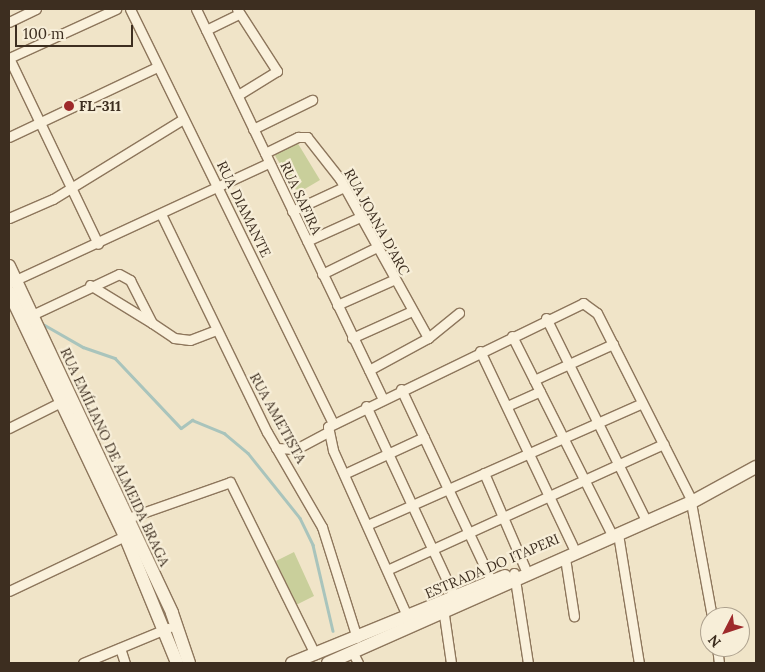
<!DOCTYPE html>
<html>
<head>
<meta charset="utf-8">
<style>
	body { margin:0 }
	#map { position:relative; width:765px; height:672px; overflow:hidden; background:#f0e4c8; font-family:Lora,serif }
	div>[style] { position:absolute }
	.green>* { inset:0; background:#c9cf9b }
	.stream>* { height:2.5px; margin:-1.25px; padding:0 1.25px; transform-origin:1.25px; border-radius:1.25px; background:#a9c4bc }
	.roads { filter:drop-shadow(1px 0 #8d765c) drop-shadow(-1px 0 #8d765c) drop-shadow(0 1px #8d765c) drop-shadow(0 -1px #8d765c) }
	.street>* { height:9px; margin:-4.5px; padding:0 4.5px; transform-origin:4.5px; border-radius:4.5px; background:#faf1dc }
	.secondary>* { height:12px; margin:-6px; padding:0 6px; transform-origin:6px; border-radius:6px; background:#faf1dc }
	.dots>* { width:14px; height:14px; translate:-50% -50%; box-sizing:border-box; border:2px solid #f7eed8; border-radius:50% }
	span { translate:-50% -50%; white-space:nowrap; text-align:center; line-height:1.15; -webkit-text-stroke:4.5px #f7eed8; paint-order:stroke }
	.poi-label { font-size:14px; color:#3d2e20; font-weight:700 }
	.left { translate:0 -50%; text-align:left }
	.street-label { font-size:14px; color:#3d2e20 }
	.frame { position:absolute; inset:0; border:10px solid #3d2e20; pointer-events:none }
	.north { position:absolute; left:700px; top:607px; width:50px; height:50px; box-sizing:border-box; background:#f7eed8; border:1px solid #ada18e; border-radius:50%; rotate:229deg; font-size:14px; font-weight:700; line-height:20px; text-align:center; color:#3d2e20 }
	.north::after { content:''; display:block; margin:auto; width:18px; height:22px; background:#9e2a2b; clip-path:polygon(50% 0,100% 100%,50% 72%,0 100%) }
	.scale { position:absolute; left:15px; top:25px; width:118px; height:22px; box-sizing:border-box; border:2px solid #3d2e20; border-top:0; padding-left:6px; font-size:15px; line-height:18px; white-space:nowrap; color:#3d2e20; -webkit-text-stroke:4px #f7eed8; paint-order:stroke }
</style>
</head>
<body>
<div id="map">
	<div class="green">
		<div style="clip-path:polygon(297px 142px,320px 180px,298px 193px,274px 154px)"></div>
		<div style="clip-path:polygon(294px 552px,314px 596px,296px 605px,276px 561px)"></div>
	</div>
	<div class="stream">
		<div style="left:43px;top:324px;width:46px;rotate:29.9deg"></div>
		<div style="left:83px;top:347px;width:34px;rotate:19deg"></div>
		<div style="left:115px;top:358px;width:96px;rotate:46.7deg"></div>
		<div style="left:181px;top:428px;width:14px;rotate:-36deg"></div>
		<div style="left:192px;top:420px;width:35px;rotate:22deg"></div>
		<div style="left:224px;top:433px;width:31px;rotate:40deg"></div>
		<div style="left:248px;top:453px;width:83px;rotate:51.3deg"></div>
		<div style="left:300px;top:518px;width:30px;rotate:64deg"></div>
		<div style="left:313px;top:545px;width:88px;rotate:76.9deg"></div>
	</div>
	<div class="roads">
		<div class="street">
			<div style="left:130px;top:9px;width:461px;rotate:63.9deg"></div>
			<div style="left:196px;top:9px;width:431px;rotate:64.4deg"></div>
			<div style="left:237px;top:9px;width:74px;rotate:57.2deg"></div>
			<div style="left:277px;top:71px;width:46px;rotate:148.4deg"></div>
			<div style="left:9px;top:22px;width:30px;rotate:-26deg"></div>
			<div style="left:206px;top:30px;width:37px;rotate:-26deg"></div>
			<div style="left:9px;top:58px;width:206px;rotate:64.4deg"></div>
			<div style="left:9px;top:58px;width:118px;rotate:-24.6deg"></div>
			<div style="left:253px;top:129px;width:66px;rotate:-26.2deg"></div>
			<div style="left:9px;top:137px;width:164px;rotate:-25.3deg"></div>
			<div style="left:265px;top:153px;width:37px;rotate:-26deg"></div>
			<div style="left:298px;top:137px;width:9px"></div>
			<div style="left:307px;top:137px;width:53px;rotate:51.8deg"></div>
			<div style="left:340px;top:179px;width:182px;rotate:61deg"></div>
			<div style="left:292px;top:211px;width:57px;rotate:-24.8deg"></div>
			<div style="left:162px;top:216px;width:240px;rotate:64.1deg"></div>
			<div style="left:267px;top:432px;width:110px;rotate:59.9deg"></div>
			<div style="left:322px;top:527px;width:116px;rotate:72.5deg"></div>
			<div style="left:9px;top:218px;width:48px;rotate:-23.4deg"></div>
			<div style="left:53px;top:199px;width:153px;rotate:-31.6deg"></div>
			<div style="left:307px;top:241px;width:58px;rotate:-24.4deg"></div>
			<div style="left:322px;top:274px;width:59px;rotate:-26.1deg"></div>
			<div style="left:9px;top:283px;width:286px;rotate:-24.8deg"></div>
			<div style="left:90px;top:285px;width:73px;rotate:31.5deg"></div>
			<div style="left:337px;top:305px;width:61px;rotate:-24.1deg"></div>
			<div style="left:32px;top:315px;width:96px;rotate:-25.2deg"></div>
			<div style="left:119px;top:274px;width:13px;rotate:29deg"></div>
			<div style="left:130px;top:280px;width:48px;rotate:62.9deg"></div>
			<div style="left:152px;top:323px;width:27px;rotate:34deg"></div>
			<div style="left:174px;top:338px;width:16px;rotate:7deg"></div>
			<div style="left:190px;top:340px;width:28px;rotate:-21deg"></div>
			<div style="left:546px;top:318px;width:221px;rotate:63.7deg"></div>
			<div style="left:512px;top:336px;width:218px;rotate:63.3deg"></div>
			<div style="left:352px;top:338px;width:66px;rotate:-24.2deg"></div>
			<div style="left:480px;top:351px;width:217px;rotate:64.6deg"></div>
			<div style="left:369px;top:370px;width:67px;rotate:-28.5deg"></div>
			<div style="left:428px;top:338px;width:40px;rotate:-39deg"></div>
			<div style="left:534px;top:380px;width:87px;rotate:-24.5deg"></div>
			<div style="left:401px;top:389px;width:213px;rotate:64.8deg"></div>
			<div style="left:366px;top:406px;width:206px;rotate:65.1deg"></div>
			<div style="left:507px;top:406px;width:36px;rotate:-24deg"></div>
			<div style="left:9px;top:428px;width:58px;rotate:-26.6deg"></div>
			<div style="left:276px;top:448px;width:20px;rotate:3deg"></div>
			<div style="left:296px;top:449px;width:34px;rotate:-28deg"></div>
			<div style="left:484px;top:473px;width:103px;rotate:66.7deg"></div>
			<div style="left:344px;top:474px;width:88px;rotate:-24.8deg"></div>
			<div style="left:128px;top:518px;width:108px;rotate:-19.4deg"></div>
			<div style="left:230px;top:482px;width:192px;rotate:63.7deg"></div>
			<div style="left:367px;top:525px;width:301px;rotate:-23.9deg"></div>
			<div style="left:618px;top:534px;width:131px;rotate:80.8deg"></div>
			<div style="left:565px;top:558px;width:59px;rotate:81.2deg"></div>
			<div style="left:387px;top:570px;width:304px;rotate:-24.5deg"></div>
			<div style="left:514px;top:573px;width:91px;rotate:81.2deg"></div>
			<div style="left:9px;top:591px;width:128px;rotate:-25.4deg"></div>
			<div style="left:444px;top:615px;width:49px;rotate:81.7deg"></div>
			<div style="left:408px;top:618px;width:184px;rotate:-114.1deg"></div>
			<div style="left:333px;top:450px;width:24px;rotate:-102deg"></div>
			<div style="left:328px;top:427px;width:284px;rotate:-25.9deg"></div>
			<div style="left:583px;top:303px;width:17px;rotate:36deg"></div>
			<div style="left:597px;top:313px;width:206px;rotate:63.2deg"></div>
			<div style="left:690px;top:497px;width:122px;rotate:79.6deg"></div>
			<div style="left:717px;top:647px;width:16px;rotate:83deg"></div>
			<div style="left:120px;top:648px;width:16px;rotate:72deg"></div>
			<div style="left:353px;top:653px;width:11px;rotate:63deg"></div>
			<div style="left:83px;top:663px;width:92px;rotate:-22.4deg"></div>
		</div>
		<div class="secondary">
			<div style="left:9px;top:266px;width:383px;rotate:64.8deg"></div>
			<div style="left:172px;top:613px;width:53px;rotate:71.2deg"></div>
			<div style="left:9px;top:292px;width:270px;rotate:64.6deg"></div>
			<div style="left:125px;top:536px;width:137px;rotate:67.7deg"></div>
			<div style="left:292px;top:663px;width:230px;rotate:-22.2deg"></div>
			<div style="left:328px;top:663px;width:398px;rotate:-23.9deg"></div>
			<div style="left:692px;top:502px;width:73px;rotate:-28.7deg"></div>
		</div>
	</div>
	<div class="dots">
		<div style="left:69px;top:106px;background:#9e2a2b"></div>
	</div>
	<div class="poi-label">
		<span class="left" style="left:79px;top:106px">FL-311</span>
	</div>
	<div class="street-label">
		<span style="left:301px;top:198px;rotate:65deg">RUA SAFIRA</span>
		<span style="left:244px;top:209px;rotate:64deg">RUA DIAMANTE</span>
		<span style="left:377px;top:222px;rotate:61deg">RUA JOANA D'ARC</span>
		<span style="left:278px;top:418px;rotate:61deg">RUA AMETISTA</span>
		<span style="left:115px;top:457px;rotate:65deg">RUA EMÍLIANO DE ALMEIDA BRAGA</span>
		<span style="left:492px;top:566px;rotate:-23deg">ESTRADA DO ITAPERI</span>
	</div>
	<div class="frame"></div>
	<div class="north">N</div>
	<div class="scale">100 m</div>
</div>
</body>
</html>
